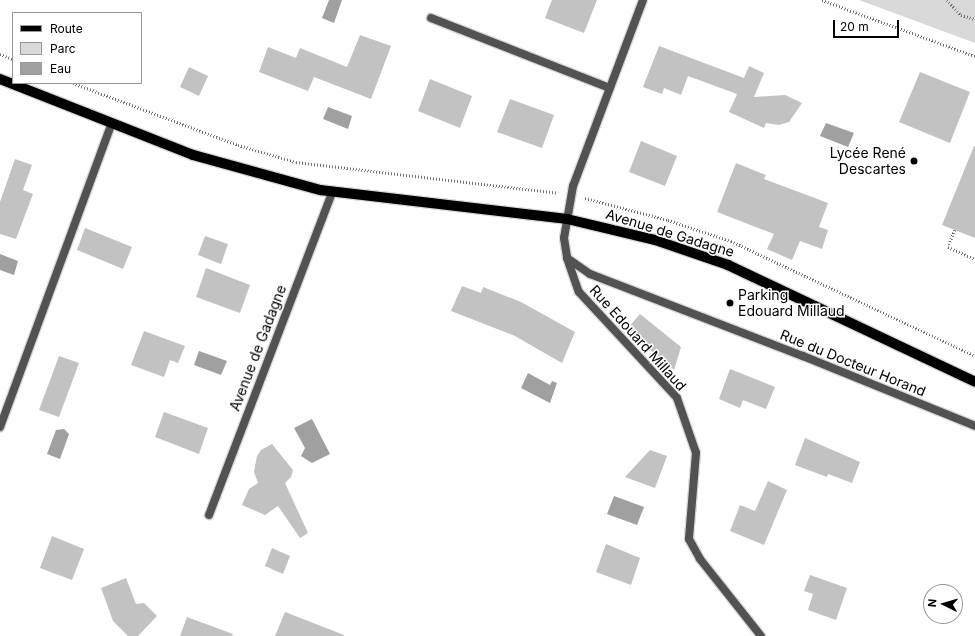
<!DOCTYPE html>
<html>
<head>
<meta charset="utf-8">
<style>
	body { margin:0 }
	#map { position:relative; width:975px; height:636px; overflow:hidden; background:#fff; font-family:Inter,sans-serif }
	div>[style] { position:absolute }
	.green>* { inset:0; background:#d9d9d9 }
	.water>* { inset:0; background:#a0a0a0 }
	.building>* { inset:0; background:#c2c2c2 }
	.path>* { height:2.5px; margin-top:-1.25px; transform-origin:0; background:repeating-linear-gradient(90deg,#747474 0 1px,transparent 0 3px) }
	.roads { filter:drop-shadow(1px 0 #dbdbdb) drop-shadow(-1px 0 #dbdbdb) drop-shadow(0 1px #dbdbdb) drop-shadow(0 -1px #dbdbdb) }
	.minor>* { height:8px; margin:-4px; padding:0 4px; transform-origin:4px; border-radius:4px; background:#525252 }
	.primary>* { height:10px; margin:-5px; padding:0 5px; transform-origin:5px; border-radius:5px; background:#000 }
	.dots>* { width:11px; height:11px; translate:-50% -50%; box-sizing:border-box; border:2px solid #fff; border-radius:50% }
	span { translate:-50% -50%; white-space:nowrap; text-align:center; line-height:1.15; -webkit-text-stroke:3px #fff; paint-order:stroke }
	.poi-label { font-size:14px; color:#000 }
	.right { translate:-100% -50%; text-align:right }
	.left { translate:0 -50%; text-align:left }
	.street-label { font-size:14px; color:#000 }
	.legend { position:absolute; left:12px; top:12px; width:130px; height:72px; box-sizing:border-box; background:#fff; border:1px solid #999; margin:0; padding:5px 7px; list-style:none; font-size:12px; color:#000 }
	.legend li { display:flex; align-items:center; gap:8px; height:20px }
	.legend b { width:20px; border:1px solid #999 }
	.north { position:absolute; left:923px; top:584px; width:40px; height:40px; box-sizing:border-box; background:#fff; border:1px solid #999; border-radius:50%; rotate:275deg; font-size:11px; font-weight:700; line-height:16px; text-align:center; color:#000 }
	.north::after { content:''; display:block; margin:auto; width:14px; height:18px; background:#000; clip-path:polygon(50% 0,100% 100%,50% 72%,0 100%) }
	.scale { position:absolute; left:833px; top:20px; width:66px; height:18px; box-sizing:border-box; border:2px solid #000; border-top:0; padding-left:5px; font-size:12px; line-height:14px; white-space:nowrap; color:#000; -webkit-text-stroke:3px #fff; paint-order:stroke }
</style>
</head>
<body>
<div id="map">
	<div class="green">
		<div style="clip-path:polygon(859px 0,975px 0,975px 43px)"></div>
	</div>
	<div class="water">
		<div style="clip-path:polygon(329px 0,342px 0,334px 23px,322px 18px)"></div>
		<div style="clip-path:polygon(328px 107px,352px 116px,348px 129px,323px 119px)"></div>
		<div style="clip-path:polygon(826px 123px,854px 133px,848px 147px,820px 136px)"></div>
		<div style="clip-path:polygon(0 254px,18px 261px,14px 275px,0 270px)"></div>
		<div style="clip-path:polygon(199px 351px,227px 361px,221px 375px,194px 365px)"></div>
		<div style="clip-path:polygon(528px 373px,550px 385px,552px 381px,557px 383px,550px 403px,521px 388px)"></div>
		<div style="clip-path:polygon(312px 419px,330px 454px,312px 463px,301px 456px,305px 448px,294px 428px)"></div>
		<div style="clip-path:polygon(64px 429px,69px 434px,60px 459px,47px 454px,56px 430px)"></div>
		<div style="clip-path:polygon(614px 496px,644px 507px,637px 525px,607px 514px)"></div>
	</div>
	<div class="building">
		<div style="clip-path:polygon(552px 0,597px 0,584px 33px,545px 18px)"></div>
		<div style="clip-path:polygon(360px 35px,391px 46px,371px 99px,314px 77px,308px 91px,259px 72px,268px 47px,296px 58px,300px 48px,347px 67px)"></div>
		<div style="clip-path:polygon(659px 46px,744px 78px,749px 66px,764px 73px,754px 97px,785px 95px,802px 103px,789px 122px,779px 125px,766px 123px,764px 128px,729px 112px,737px 94px,688px 76px,681px 95px,664px 88px,662px 94px,643px 87px)"></div>
		<div style="clip-path:polygon(189px 67px,208px 76px,199px 96px,180px 87px)"></div>
		<div style="clip-path:polygon(920px 72px,970px 92px,950px 143px,899px 122px)"></div>
		<div style="clip-path:polygon(430px 79px,472px 96px,460px 128px,418px 111px)"></div>
		<div style="clip-path:polygon(510px 99px,554px 115px,542px 148px,497px 132px)"></div>
		<div style="clip-path:polygon(641px 141px,677px 156px,665px 186px,629px 172px)"></div>
		<div style="clip-path:polygon(974px 146px,975px 146px,975px 238px,942px 225px)"></div>
		<div style="clip-path:polygon(15px 159px,32px 165px,23px 190px,33px 194px,16px 239px,0 234px,0 202px)"></div>
		<div style="clip-path:polygon(736px 163px,766px 175px,764px 179px,828px 203px,819px 227px,828px 230px,822px 249px,800px 241px,792px 260px,767px 249px,774px 234px,717px 212px)"></div>
		<div style="clip-path:polygon(85px 228px,132px 247px,123px 269px,77px 250px)"></div>
		<div style="clip-path:polygon(205px 236px,228px 244px,221px 264px,198px 255px)"></div>
		<div style="clip-path:polygon(206px 268px,250px 285px,240px 313px,196px 297px)"></div>
		<div style="clip-path:polygon(462px 286px,481px 293px,483px 287px,521px 302px,575px 332px,562px 363px,515px 336px,451px 311px)"></div>
		<div style="clip-path:polygon(640px 314px,681px 347px,674px 370px,626px 330px)"></div>
		<div style="clip-path:polygon(144px 331px,185px 346px,178px 363px,170px 360px,164px 377px,131px 365px)"></div>
		<div style="clip-path:polygon(59px 356px,79px 363px,59px 417px,39px 410px)"></div>
		<div style="clip-path:polygon(730px 369px,775px 387px,766px 409px,743px 400px,740px 408px,719px 399px)"></div>
		<div style="clip-path:polygon(164px 412px,208px 428px,199px 454px,155px 437px)"></div>
		<div style="clip-path:polygon(805px 438px,860px 462px,852px 483px,828px 474px,827px 477px,795px 465px)"></div>
		<div style="clip-path:polygon(272px 444px,293px 470px,291px 477px,285px 483px,308px 533px,300px 538px,278px 506px,265px 515px,242px 505px,249px 489px,258px 483px,254px 472px,257px 456px,261px 450px)"></div>
		<div style="clip-path:polygon(650px 450px,667px 456px,655px 488px,625px 477px)"></div>
		<div style="clip-path:polygon(768px 481px,787px 490px,764px 545px,730px 531px,740px 505px,755px 511px)"></div>
		<div style="clip-path:polygon(52px 536px,84px 549px,72px 580px,40px 568px)"></div>
		<div style="clip-path:polygon(606px 544px,640px 558px,631px 585px,596px 572px)"></div>
		<div style="clip-path:polygon(272px 548px,290px 556px,283px 574px,265px 566px)"></div>
		<div style="clip-path:polygon(810px 575px,847px 588px,836px 620px,808px 610px,813px 594px,804px 591px)"></div>
		<div style="clip-path:polygon(126px 578px,136px 604px,144px 603px,157px 616px,138px 636px,128px 636px,113px 621px,101px 588px)"></div>
		<div style="clip-path:polygon(285px 612px,344px 635px,344px 636px,275px 636px)"></div>
		<div style="clip-path:polygon(187px 617px,233px 634px,232px 636px,180px 636px)"></div>
	</div>
	<div class="path">
		<div style="left:822px;top:0;width:163px;rotate:20.1deg"></div>
		<div style="left:947px;top:0;width:21px;rotate:47deg"></div>
		<div style="left:961px;top:15px;width:15px;rotate:16deg"></div>
		<div style="left:0;top:54px;width:14px;rotate:21deg"></div>
		<div style="left:73px;top:83px;width:176px;rotate:20.6deg"></div>
		<div style="left:238px;top:145px;width:60px;rotate:16.3deg"></div>
		<div style="left:296px;top:162px;width:264px;rotate:6.7deg"></div>
		<div style="left:585px;top:198px;width:86px;rotate:14.8deg"></div>
		<div style="left:668px;top:220px;width:66px;rotate:18.4deg"></div>
		<div style="left:731px;top:241px;width:270px;rotate:25.2deg"></div>
		<div style="left:955px;top:230px;width:18px;rotate:112deg"></div>
		<div style="left:948px;top:247px;width:30px;rotate:24deg"></div>
	</div>
	<div class="roads">
		<div class="minor">
			<div style="left:643px;top:0;width:199px;rotate:110.6deg"></div>
			<div style="left:573px;top:186px;width:53px;rotate:99.8deg"></div>
			<div style="left:564px;top:238px;width:20px;rotate:81deg"></div>
			<div style="left:567px;top:258px;width:36px;rotate:71deg"></div>
			<div style="left:579px;top:292px;width:144px;rotate:47.2deg"></div>
			<div style="left:677px;top:398px;width:58px;rotate:70.9deg"></div>
			<div style="left:696px;top:453px;width:86px;rotate:94.7deg"></div>
			<div style="left:689px;top:539px;width:23px;rotate:61deg"></div>
			<div style="left:700px;top:559px;width:98px;rotate:51.6deg"></div>
			<div style="left:431px;top:18px;width:192px;rotate:21.4deg"></div>
			<div style="left:567px;top:258px;width:28px;rotate:35deg"></div>
			<div style="left:590px;top:274px;width:228px;rotate:21.1deg"></div>
			<div style="left:803px;top:356px;width:186px;rotate:22.1deg"></div>
			<div style="left:0;top:427px;width:324px;rotate:-69.8deg"></div>
			<div style="left:209px;top:515px;width:347px;rotate:-69.1deg"></div>
		</div>
		<div class="primary">
			<div style="left:0;top:79px;width:207px;rotate:21.5deg"></div>
			<div style="left:193px;top:155px;width:132px;rotate:15.4deg"></div>
			<div style="left:320px;top:190px;width:249px;rotate:6.7deg"></div>
			<div style="left:567px;top:219px;width:90px;rotate:13.4deg"></div>
			<div style="left:655px;top:240px;width:77px;rotate:18.9deg"></div>
			<div style="left:728px;top:265px;width:273px;rotate:25.3deg"></div>
		</div>
	</div>
	<div class="dots">
		<div style="left:914px;top:161px;background:#000"></div>
		<div style="left:730px;top:303px;background:#000"></div>
	</div>
	<div class="poi-label">
		<span class="right" style="left:906px;top:161px">Lycée René<br>Descartes</span>
		<span class="left" style="left:738px;top:303px">Parking<br>Edouard Millaud</span>
	</div>
	<div class="street-label">
		<span style="left:670px;top:233px;rotate:17deg">Avenue de Gadagne</span>
		<span style="left:638px;top:338px;rotate:48deg">Rue Edouard Millaud</span>
		<span style="left:258px;top:348px;rotate:-69deg">Avenue de Gadagne</span>
		<span style="left:853px;top:363px;rotate:22deg">Rue du Docteur Horand</span>
	</div>
	<ul class="legend">
	<li><b style="height:5px;background:#000"></b>Route</li>
	<li><b style="height:11px;background:#d9d9d9"></b>Parc</li>
	<li><b style="height:11px;background:#a0a0a0"></b>Eau</li>
	</ul>
	<div class="north">N</div>
	<div class="scale">20 m</div>
</div>
</body>
</html>
